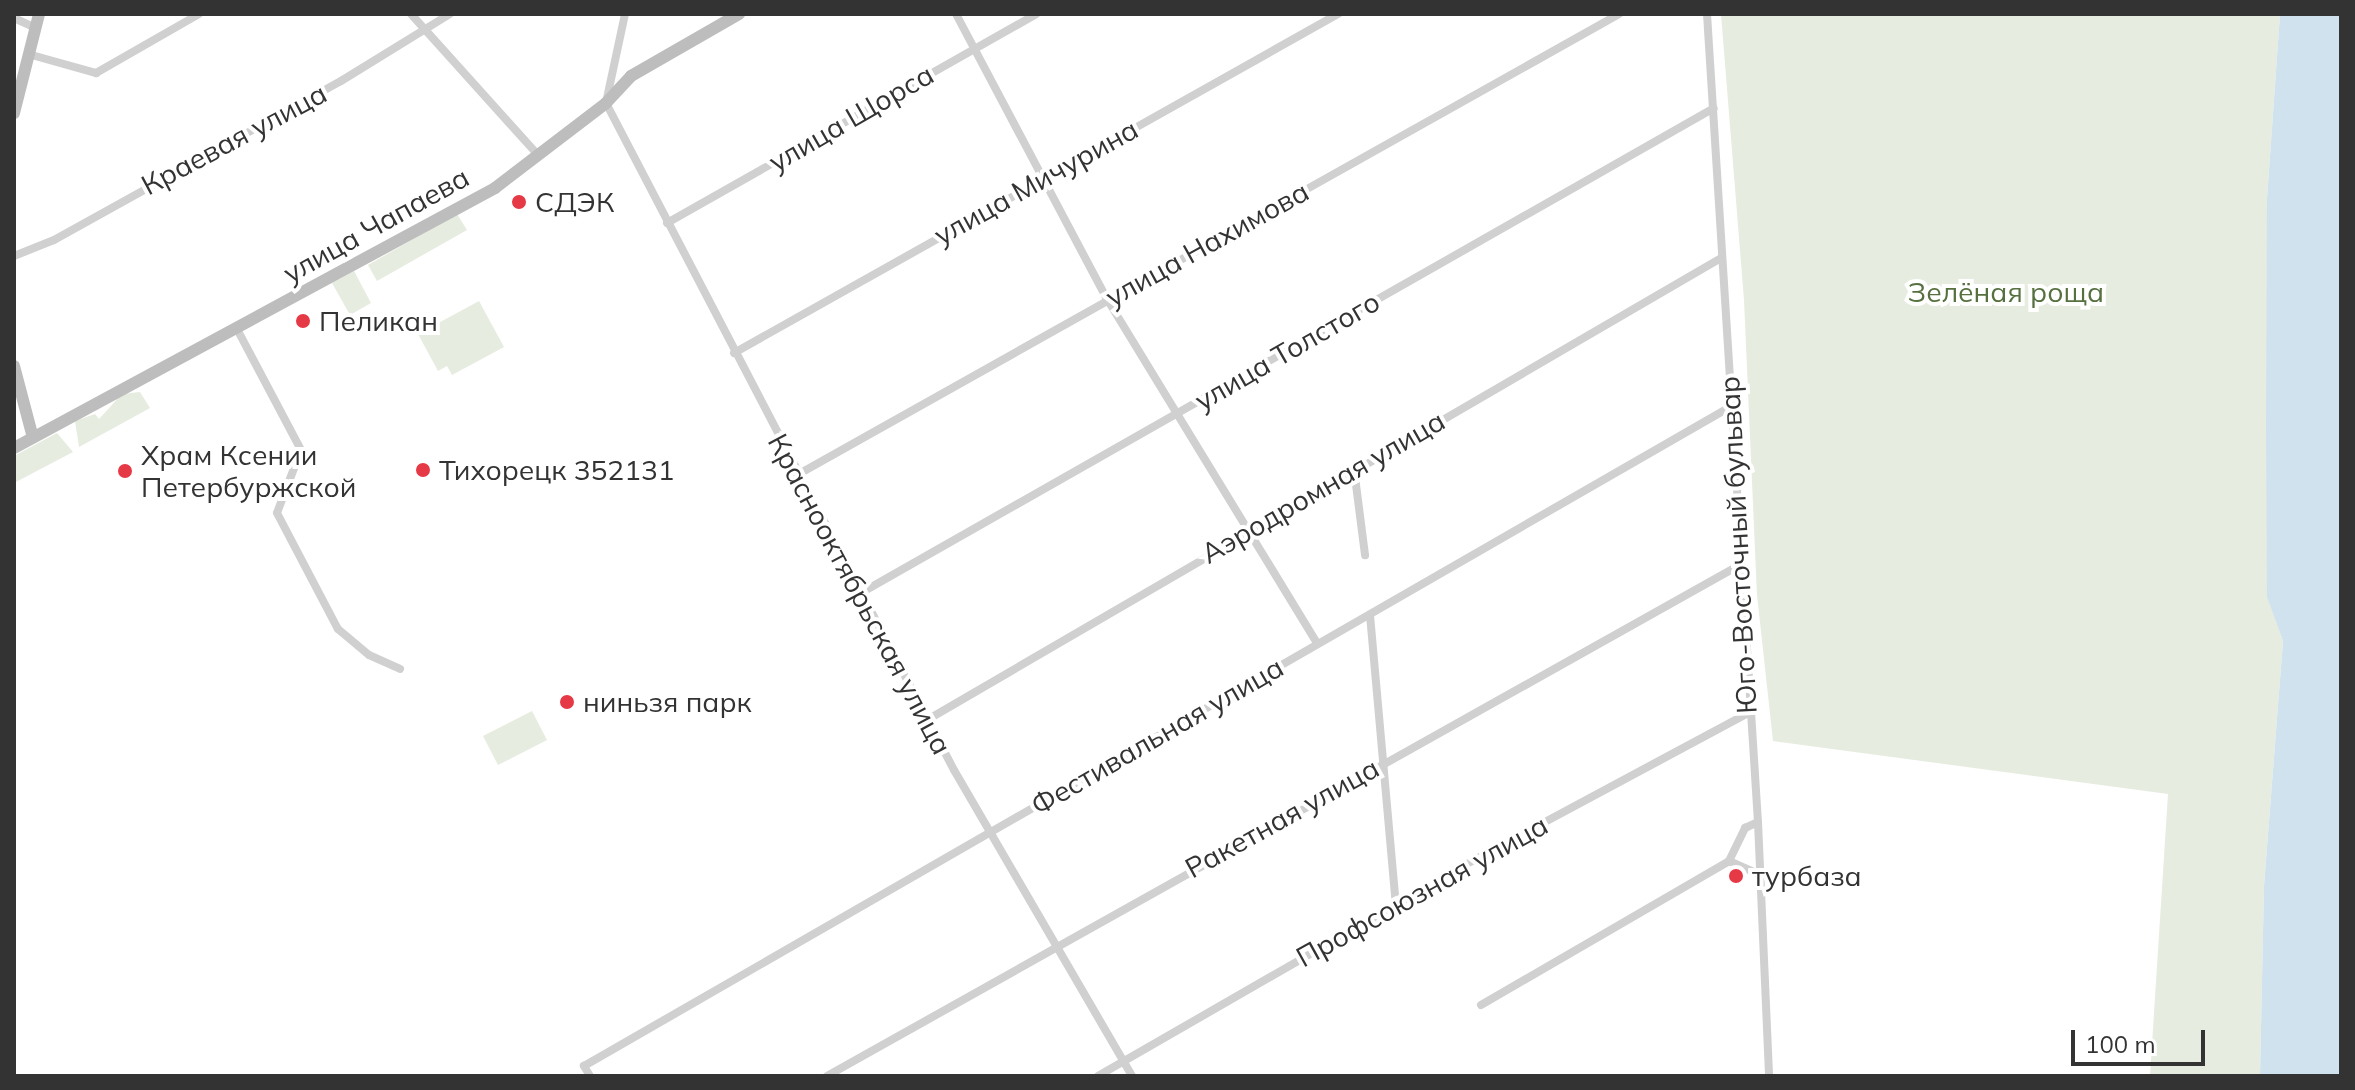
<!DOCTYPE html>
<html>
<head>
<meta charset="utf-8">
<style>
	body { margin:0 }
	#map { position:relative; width:2355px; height:1090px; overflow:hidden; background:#fff; font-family:Mulish,sans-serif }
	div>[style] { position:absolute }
	.green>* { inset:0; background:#e6ecdf }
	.water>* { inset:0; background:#cfe2ee }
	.street>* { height:8px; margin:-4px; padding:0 4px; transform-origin:4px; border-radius:4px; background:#d0d0d0 }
	.secondary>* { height:12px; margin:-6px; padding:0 6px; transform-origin:6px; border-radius:6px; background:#bdbdbd }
	.dots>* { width:22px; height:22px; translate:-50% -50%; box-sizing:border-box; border:4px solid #fff; border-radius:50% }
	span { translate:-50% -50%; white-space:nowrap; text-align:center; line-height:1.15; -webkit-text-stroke:8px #fff; paint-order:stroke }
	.street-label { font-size:28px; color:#333 }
	.poi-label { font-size:28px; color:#333 }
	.left { translate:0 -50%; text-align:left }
	.park-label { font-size:28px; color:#56703f }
	.frame { position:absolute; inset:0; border:16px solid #333; pointer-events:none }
	.scale { position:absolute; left:2071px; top:1030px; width:134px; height:36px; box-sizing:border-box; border:4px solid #333; border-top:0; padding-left:10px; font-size:24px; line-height:28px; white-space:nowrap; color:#333; -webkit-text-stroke:6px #fff; paint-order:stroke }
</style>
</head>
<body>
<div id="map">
	<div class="green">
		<div style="clip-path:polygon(1721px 14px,2280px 14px,2267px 199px,2267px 596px,2283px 641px,2264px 886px,2260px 1076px,2150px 1076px,2168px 794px,1773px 741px,1757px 595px,1744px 300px)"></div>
		<div style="clip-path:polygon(457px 214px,467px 230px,377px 281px,368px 265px)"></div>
		<div style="clip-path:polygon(354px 271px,371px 303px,350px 315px,332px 283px)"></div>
		<div style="clip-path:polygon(479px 301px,504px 347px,452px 375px,447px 366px,438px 371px,418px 334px)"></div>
		<div style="clip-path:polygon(140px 392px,150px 408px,79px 447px,75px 421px,95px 414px,99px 419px,122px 394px)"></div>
		<div style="clip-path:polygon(57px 433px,73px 452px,14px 483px,14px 456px)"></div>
		<div style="clip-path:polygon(532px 711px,547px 740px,498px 765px,483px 736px)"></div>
	</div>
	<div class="water">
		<div style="clip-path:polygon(2280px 14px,2341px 14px,2341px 1076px,2260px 1076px,2264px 886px,2283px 641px,2267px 597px,2266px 428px,2267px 199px)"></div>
	</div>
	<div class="street">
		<div style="left:411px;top:14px;width:191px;rotate:48deg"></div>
		<div style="left:625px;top:14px;width:91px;rotate:102.1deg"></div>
		<div style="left:606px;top:103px;width:752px;rotate:62.45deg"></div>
		<div style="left:954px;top:770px;width:354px;rotate:59.8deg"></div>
		<div style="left:956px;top:14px;width:323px;rotate:62.1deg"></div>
		<div style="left:1107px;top:299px;width:404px;rotate:58.6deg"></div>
		<div style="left:1707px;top:14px;width:810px;rotate:86.39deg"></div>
		<div style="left:1758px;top:822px;width:254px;rotate:87.5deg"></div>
		<div style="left:14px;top:18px;width:23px;rotate:25deg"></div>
		<div style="left:28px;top:54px;width:71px;rotate:15.6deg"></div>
		<div style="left:96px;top:73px;width:119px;rotate:-29.8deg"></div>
		<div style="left:667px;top:223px;width:424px;rotate:-29.5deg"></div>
		<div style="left:14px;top:256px;width:43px;rotate:-21.8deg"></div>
		<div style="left:54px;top:240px;width:328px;rotate:-29deg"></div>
		<div style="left:341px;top:81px;width:128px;rotate:-31.6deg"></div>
		<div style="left:237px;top:329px;width:137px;rotate:62.1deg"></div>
		<div style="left:301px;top:450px;width:67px;rotate:110.9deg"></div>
		<div style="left:277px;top:513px;width:131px;rotate:62.3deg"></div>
		<div style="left:338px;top:629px;width:40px;rotate:40deg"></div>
		<div style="left:369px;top:655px;width:34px;rotate:24deg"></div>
		<div style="left:734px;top:353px;width:693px;rotate:-29.3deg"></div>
		<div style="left:1354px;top:469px;width:87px;rotate:82.7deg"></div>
		<div style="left:797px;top:475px;width:942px;rotate:-29.28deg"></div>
		<div style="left:859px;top:594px;width:983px;rotate:-29.61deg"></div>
		<div style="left:1370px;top:615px;width:290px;rotate:84.9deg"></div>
		<div style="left:927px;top:720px;width:919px;rotate:-30.19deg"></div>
		<div style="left:1729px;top:861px;width:35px;rotate:24deg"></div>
		<div style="left:1481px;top:1005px;width:287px;rotate:-30.1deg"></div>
		<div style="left:1729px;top:861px;width:37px;rotate:-64deg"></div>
		<div style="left:1745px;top:828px;width:14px;rotate:-25deg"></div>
		<div style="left:590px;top:1076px;width:12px;rotate:-121deg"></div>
		<div style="left:584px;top:1066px;width:1322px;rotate:-29.9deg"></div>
		<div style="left:827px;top:1076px;width:1046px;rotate:-29.24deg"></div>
		<div style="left:1098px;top:1076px;width:419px;rotate:-29.9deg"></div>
		<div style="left:1461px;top:867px;width:326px;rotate:-28.2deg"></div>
	</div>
	<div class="secondary">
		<div style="left:14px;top:113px;width:102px;rotate:-75.8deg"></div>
		<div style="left:14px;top:366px;width:74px;rotate:75.2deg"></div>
		<div style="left:14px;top:448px;width:547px;rotate:-28.39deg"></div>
		<div style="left:495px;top:188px;width:140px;rotate:-37.4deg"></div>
		<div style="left:606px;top:103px;width:37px;rotate:-47deg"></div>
		<div style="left:631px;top:76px;width:125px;rotate:-29.9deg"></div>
	</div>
	<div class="dots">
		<div style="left:519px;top:202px;background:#e63946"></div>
		<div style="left:303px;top:321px;background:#e63946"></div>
		<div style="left:423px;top:470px;background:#e63946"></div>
		<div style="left:125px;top:471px;background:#e63946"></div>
		<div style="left:567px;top:702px;background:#e63946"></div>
		<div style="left:1736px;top:876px;background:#e63946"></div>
	</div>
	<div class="street-label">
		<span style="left:851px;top:118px;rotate:-30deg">улица Щорса</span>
		<span style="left:234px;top:139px;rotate:-28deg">Краевая улица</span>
		<span style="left:1036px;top:182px;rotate:-29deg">улица Мичурина</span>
		<span style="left:376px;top:225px;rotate:-29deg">улица Чапаева</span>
		<span style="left:1207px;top:244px;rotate:-29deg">улица Нахимова</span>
		<span style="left:1287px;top:351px;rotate:-30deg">улица Толстого</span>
		<span style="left:1323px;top:487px;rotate:-30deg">Аэродромная улица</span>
		<span style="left:1738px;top:545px;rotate:-93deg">Юго-Восточный бульвар</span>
		<span style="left:860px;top:594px;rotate:62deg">Краснооктябрьская улица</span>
		<span style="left:1157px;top:736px;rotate:-30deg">Фестивальная улица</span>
		<span style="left:1282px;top:818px;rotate:-29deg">Ракетная улица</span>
		<span style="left:1422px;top:891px;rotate:-29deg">Профсоюзная улица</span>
	</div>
	<div class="poi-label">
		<span class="left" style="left:535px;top:202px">СДЭК</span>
		<span class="left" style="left:319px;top:321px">Пеликан</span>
		<span class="left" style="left:141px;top:471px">Храм Ксении<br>Петербуржской</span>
		<span class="left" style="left:439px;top:470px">Тихорецк 352131</span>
		<span class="left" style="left:583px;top:702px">ниньзя парк</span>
		<span class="left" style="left:1752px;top:876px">турбаза</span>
	</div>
	<div class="park-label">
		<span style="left:2006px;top:292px">Зелёная роща</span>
	</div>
	<div class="frame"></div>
	<div class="scale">100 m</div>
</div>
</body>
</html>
